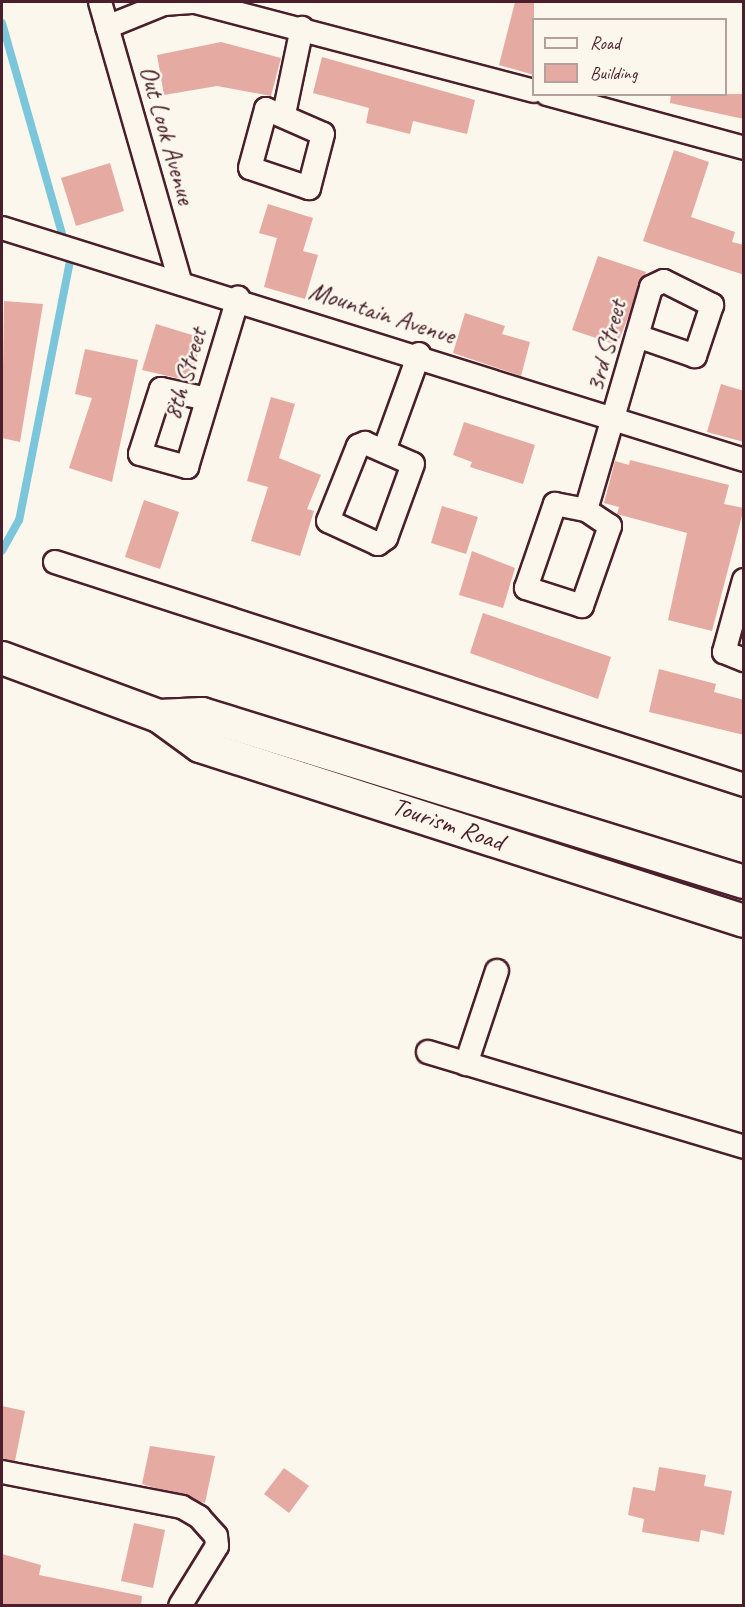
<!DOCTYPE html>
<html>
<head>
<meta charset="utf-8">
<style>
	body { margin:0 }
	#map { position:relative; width:745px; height:1607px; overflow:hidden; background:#fbf7ec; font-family:Caveat,sans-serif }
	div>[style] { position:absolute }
	.stream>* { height:8px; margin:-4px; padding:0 4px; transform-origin:4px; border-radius:4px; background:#7cc6dc }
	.building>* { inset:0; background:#e5aba3 }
	.roads { filter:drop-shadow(2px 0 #4a1f2b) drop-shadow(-2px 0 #4a1f2b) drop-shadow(0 2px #4a1f2b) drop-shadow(0 -2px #4a1f2b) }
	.minor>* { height:22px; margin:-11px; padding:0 11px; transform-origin:11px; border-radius:11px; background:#fbf7ec }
	.secondary>* { height:32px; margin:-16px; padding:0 16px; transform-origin:16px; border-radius:16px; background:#fbf7ec }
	span { translate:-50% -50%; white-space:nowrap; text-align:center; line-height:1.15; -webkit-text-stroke:5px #fbf7ec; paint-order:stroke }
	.street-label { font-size:26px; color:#4a1f2b }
	.frame { position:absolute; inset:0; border:3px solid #4a1f2b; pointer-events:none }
	.legend { position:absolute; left:532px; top:18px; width:195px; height:78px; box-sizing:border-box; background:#fbf7ec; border:2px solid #b4a19f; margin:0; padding:8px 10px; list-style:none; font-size:18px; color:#4a1f2b }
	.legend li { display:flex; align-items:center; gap:12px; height:30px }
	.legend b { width:30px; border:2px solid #b4a19f }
</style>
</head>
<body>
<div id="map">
	<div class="stream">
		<div style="left:2px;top:23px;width:248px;rotate:74.1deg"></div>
		<div style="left:70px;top:261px;width:264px;rotate:101.1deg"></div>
		<div style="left:19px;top:520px;width:35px;rotate:119deg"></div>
	</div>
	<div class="building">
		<div style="clip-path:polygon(515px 2px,534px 2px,534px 75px,499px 65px)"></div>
		<div style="clip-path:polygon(221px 42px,281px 58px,271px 96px,217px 86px,164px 95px,157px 55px)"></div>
		<div style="clip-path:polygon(322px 57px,475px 100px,467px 134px,413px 121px,410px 134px,366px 123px,369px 108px,313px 93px)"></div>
		<div style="clip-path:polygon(671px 94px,744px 94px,744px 119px,670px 103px)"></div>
		<div style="clip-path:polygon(674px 150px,709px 162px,691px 217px,735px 232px,732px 242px,744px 245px,744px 275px,643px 241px)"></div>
		<div style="clip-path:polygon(110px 163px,124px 211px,76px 226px,61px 178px)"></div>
		<div style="clip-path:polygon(268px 204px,313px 218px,303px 251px,318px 255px,305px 299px,264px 287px,277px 238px,259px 233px)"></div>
		<div style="clip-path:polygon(598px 256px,646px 272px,617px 345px,572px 330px)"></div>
		<div style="clip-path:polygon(4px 301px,43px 304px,20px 442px,2px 438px)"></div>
		<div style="clip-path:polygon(465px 313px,505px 326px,502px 334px,530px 342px,521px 376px,453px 353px)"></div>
		<div style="clip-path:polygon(156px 324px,202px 338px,190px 381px,142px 370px)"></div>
		<div style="clip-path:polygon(85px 349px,138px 360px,112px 482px,69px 468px,92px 398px,75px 394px)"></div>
		<div style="clip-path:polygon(721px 384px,744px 391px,744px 442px,707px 432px)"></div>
		<div style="clip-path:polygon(271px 397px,295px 404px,279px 458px,321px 475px,307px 509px,314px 511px,300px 556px,251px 541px,268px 487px,247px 481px)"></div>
		<div style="clip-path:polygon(464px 422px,535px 445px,523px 484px,470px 467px,472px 462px,453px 455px)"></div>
		<div style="clip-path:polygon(630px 460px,729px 485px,724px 504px,744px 508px,712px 631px,668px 620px,687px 533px,617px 514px,619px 507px,604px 503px,615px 461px,629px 465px)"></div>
		<div style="clip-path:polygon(144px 500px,179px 512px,160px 569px,125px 557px)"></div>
		<div style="clip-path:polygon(442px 506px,478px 517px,466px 554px,431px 543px)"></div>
		<div style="clip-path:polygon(472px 551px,515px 568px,503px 608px,459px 595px)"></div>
		<div style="clip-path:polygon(483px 613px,611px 657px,598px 699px,470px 653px)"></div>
		<div style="clip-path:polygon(659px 669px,716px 684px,714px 692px,744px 700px,744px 735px,649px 712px)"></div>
		<div style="clip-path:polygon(2px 1406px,25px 1411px,15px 1461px,2px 1459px)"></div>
		<div style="clip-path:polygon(150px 1446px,215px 1456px,205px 1503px,142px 1484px)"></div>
		<div style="clip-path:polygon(659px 1467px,706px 1475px,704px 1486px,732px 1491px,724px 1535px,701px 1530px,699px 1542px,642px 1532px,644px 1519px,628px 1515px,633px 1487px,655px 1491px)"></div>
		<div style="clip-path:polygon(284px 1468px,309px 1486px,289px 1513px,264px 1494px)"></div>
		<div style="clip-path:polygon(134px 1523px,165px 1530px,153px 1588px,121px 1581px)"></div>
		<div style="clip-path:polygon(2px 1554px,41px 1565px,39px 1575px,142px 1596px,141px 1605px,2px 1605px)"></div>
	</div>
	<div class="roads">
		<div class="minor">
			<div style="left:100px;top:2px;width:293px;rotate:74deg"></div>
			<div style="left:107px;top:27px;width:61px;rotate:-22deg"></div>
			<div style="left:164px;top:4px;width:31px;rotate:-4deg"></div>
			<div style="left:195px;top:2px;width:350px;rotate:14.7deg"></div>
			<div style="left:547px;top:94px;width:204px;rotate:15.3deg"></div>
			<div style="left:266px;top:109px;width:62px;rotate:23.7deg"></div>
			<div style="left:323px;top:134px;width:56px;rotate:104.5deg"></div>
			<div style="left:309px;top:188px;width:62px;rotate:-161.3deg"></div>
			<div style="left:250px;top:168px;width:61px;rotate:-74.8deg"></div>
			<div style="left:284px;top:114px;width:88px;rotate:-78.2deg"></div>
			<div style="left:2px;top:228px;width:777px;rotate:17.36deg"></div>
			<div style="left:207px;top:399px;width:47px;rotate:-167.7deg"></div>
			<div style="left:161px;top:389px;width:68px;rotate:107.9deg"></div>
			<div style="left:140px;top:454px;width:49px;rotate:15.5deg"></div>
			<div style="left:187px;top:467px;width:177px;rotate:-73.2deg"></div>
			<div style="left:365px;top:443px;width:52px;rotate:23.6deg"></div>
			<div style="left:413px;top:464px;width:79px;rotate:110deg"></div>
			<div style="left:386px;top:538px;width:10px;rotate:143deg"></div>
			<div style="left:378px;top:544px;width:55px;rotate:-155.3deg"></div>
			<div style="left:328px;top:521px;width:81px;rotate:-68.2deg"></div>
			<div style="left:358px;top:446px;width:8px;rotate:-23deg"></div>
			<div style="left:385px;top:448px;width:100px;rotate:-70.1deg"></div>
			<div style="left:555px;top:504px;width:32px;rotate:11deg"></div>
			<div style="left:586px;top:510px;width:29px;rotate:34deg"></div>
			<div style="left:610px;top:526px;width:85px;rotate:109.3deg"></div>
			<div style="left:582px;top:606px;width:59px;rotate:-162.2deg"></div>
			<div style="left:526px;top:588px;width:89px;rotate:-71deg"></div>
			<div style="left:586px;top:510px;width:232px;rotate:-73.7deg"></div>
			<div style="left:651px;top:287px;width:14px;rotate:-25deg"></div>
			<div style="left:664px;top:281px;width:54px;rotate:26.6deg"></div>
			<div style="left:712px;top:305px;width:54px;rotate:108.4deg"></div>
			<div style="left:695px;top:356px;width:61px;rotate:-161deg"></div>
			<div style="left:55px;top:562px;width:724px;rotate:17.93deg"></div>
			<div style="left:744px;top:580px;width:75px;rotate:105.5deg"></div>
			<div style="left:724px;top:652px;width:22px;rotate:22deg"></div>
			<div style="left:428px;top:1052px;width:330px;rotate:16.7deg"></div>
			<div style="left:466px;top:1064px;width:98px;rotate:-71.6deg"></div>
			<div style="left:2px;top:1472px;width:183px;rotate:11deg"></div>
			<div style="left:182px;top:1507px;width:20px;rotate:30deg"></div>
			<div style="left:199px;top:1517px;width:25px;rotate:48deg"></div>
			<div style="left:216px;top:1536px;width:10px;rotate:84deg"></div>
			<div style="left:217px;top:1546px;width:70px;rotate:121.7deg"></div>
		</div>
		<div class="secondary">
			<div style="left:2px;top:658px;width:167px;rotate:20.3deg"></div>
			<div style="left:159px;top:716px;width:51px;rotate:36.2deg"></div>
			<div style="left:200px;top:746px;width:571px;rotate:17.83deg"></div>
			<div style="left:159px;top:716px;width:43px;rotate:-2.7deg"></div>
			<div style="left:202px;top:714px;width:567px;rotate:17.22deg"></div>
		</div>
	</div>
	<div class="street-label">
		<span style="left:167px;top:135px;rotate:74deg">Out Look Avenue</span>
		<span style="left:382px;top:313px;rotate:18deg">Mountain Avenue</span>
		<span style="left:606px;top:346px;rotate:-75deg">3rd Street</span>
		<span style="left:185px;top:374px;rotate:-73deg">8th Street</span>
		<span style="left:448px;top:824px;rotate:19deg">Tourism Road</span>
	</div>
	<div class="frame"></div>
	<ul class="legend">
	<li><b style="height:8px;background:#fbf7ec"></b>Road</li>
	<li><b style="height:16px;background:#e5aba3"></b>Building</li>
	</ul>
</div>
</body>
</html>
